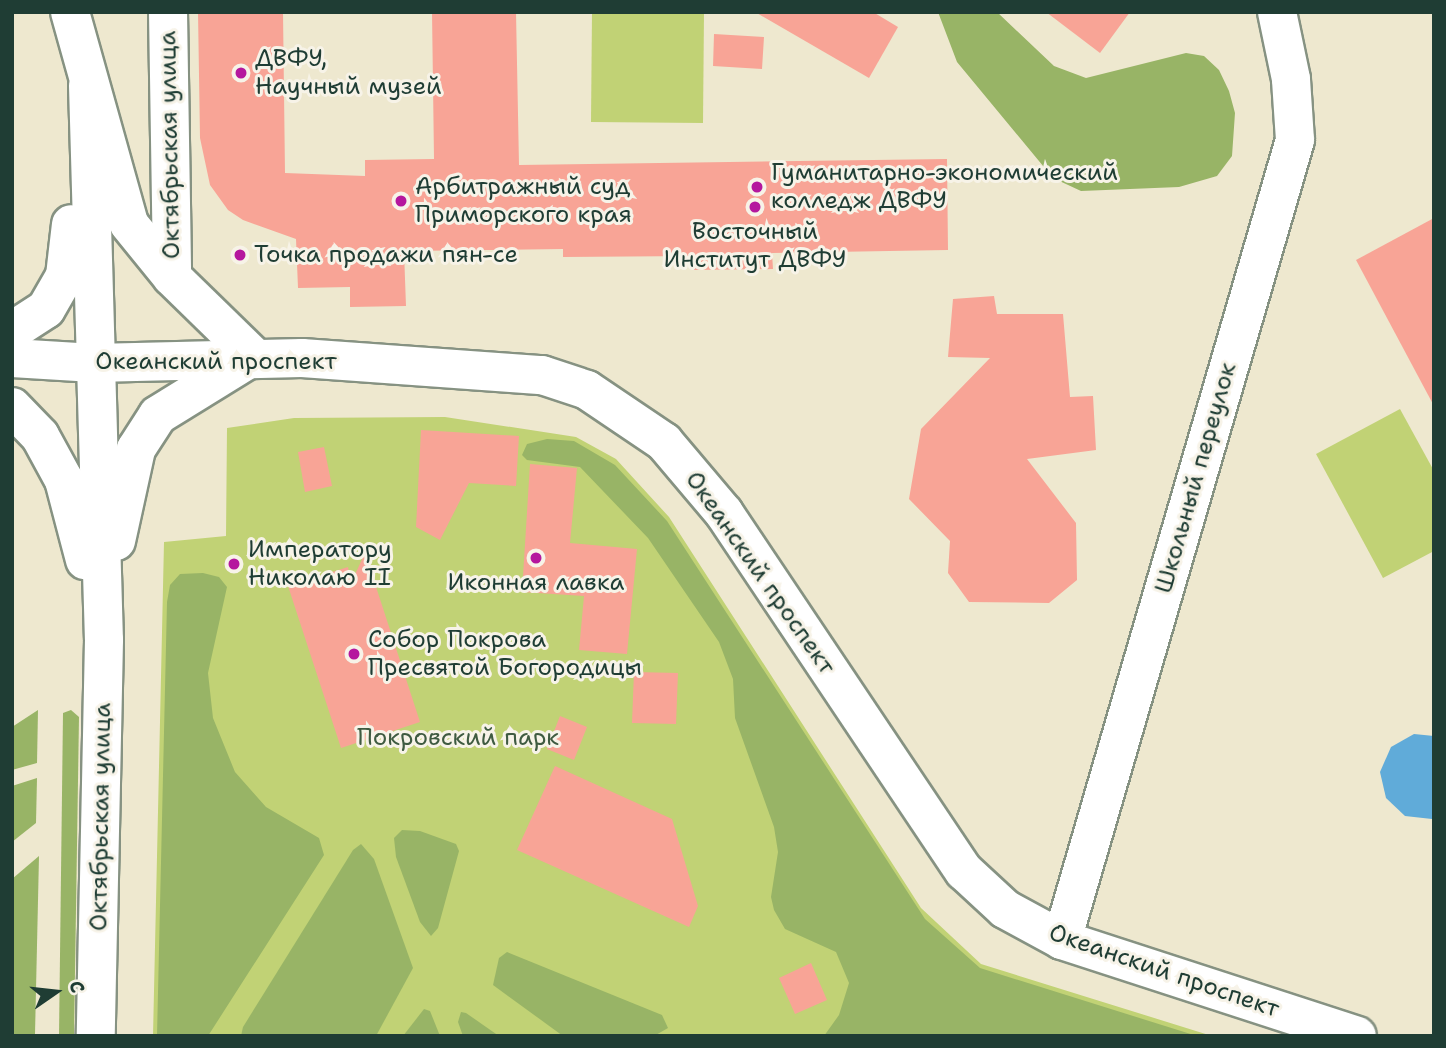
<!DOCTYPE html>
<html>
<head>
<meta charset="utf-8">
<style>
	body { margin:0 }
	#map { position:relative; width:1446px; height:1048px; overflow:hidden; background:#eee8cf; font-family:"Shantell Sans",sans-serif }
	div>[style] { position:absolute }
	.green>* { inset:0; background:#c1d275 }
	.forest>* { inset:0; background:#98b466 }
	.water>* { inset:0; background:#60abd9 }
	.building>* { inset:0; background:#f8a496 }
	.roads { filter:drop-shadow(2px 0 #869282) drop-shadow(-2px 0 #869282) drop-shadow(0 2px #869282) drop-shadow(0 -2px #869282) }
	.minor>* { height:38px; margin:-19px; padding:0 19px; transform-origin:19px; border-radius:19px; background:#fff }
	.major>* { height:38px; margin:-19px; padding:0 19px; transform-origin:19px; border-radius:19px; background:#fff }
	.dots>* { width:19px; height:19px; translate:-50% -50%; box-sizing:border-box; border:4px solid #f7f3e8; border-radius:50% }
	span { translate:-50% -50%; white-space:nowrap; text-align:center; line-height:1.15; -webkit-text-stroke:6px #f7f3e8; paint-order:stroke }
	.poi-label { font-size:24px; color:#1f3d34 }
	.left { translate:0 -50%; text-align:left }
	.street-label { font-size:24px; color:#1f3d34 }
	.park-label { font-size:24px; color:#3f5b41 }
	.frame { position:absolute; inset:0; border:14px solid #1f3d34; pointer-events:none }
	.north { position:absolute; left:21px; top:957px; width:70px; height:70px; -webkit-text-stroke:5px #f7f3e8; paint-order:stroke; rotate:76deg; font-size:19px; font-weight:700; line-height:28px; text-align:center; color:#1f3d34 }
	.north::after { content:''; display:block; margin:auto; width:24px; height:32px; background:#1f3d34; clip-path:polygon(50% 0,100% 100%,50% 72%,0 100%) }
</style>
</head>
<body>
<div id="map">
	<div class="green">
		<div style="clip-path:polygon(592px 12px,704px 12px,703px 123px,591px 122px)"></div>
		<div style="clip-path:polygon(1400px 409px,1434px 471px,1434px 551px,1383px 578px,1316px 454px)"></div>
		<div style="clip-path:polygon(445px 417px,576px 437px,616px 459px,669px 517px,921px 908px,981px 964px,1212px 1036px,153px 1036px,164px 542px,226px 536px,227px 428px,294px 418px)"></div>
	</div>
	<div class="forest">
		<div style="clip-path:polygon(938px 12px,997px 12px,1054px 66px,1086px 78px,1186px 53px,1204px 56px,1219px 70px,1229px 91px,1235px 113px,1232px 156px,1217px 176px,1179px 187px,1081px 191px,1053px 178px,957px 62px)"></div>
		<div style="clip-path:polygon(547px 439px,574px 441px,615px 465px,667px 521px,925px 919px,980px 968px,1197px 1036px,824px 1036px,839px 1015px,849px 983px,836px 952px,785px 929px,774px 910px,771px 897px,778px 852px,774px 827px,735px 718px,733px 679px,719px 642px,648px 538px,580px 467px,527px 460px,522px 455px,527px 444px)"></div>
		<div style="clip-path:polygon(203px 573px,219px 577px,227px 587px,208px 673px,213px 718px,235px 772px,266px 807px,319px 838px,324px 855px,208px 1036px,157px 1036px,167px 602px,170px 585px,180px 574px)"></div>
		<div style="clip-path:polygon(38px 710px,37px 763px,12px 770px,12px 727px)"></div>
		<div style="clip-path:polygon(71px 710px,79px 717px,74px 1036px,59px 1036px,63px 713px)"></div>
		<div style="clip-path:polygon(37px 778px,36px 823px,12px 842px,12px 786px)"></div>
		<div style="clip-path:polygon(402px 830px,420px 831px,456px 844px,459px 851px,438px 928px,431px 936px,420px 922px,396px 857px,394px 838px)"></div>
		<div style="clip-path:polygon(361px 844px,374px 859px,413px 968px,376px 1036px,241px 1036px,243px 1027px,353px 850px)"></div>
		<div style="clip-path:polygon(39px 856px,35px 1034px,12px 1036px,12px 879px)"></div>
		<div style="clip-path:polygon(507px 952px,662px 1015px,668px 1028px,654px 1036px,563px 1036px,493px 985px,499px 958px)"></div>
		<div style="clip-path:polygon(424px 1009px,430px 1011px,440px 1036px,403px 1036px)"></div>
		<div style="clip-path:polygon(461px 1012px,466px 1013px,499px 1036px,463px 1036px,458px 1022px)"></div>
	</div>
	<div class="water">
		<div style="clip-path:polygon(1414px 734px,1434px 736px,1432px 819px,1405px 816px,1386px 798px,1380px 772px,1391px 747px)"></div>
	</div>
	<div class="building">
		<div style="clip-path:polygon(198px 12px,283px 12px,285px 173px,365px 176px,365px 160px,434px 159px,432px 12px,516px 12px,519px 165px,947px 159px,948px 250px,772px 253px,773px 269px,694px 270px,694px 256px,563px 257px,563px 249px,404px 251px,406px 306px,350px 307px,350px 287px,298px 288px,296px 239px,243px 220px,228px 210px,210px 185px,200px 138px)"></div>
		<div style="clip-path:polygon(755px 12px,873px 12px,898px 27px,869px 78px)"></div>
		<div style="clip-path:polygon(1046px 12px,1130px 12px,1100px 53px)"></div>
		<div style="clip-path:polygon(714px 34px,764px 37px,762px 69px,713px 66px)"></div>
		<div style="clip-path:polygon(1434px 218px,1434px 406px,1356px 260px)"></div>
		<div style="clip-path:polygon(994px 296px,997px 314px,1063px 314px,1070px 397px,1093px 396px,1096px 450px,1027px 459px,1076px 523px,1077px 580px,1049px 603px,969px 602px,948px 573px,950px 541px,909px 499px,921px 429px,990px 358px,948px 357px,953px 299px)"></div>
		<div style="clip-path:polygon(421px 430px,519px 436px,516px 486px,469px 483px,440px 540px,416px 527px)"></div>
		<div style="clip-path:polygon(324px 447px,332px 486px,305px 492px,298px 452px)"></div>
		<div style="clip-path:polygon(530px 464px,577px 468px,570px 543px,637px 549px,627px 654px,579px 650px,584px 596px,522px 592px)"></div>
		<div style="clip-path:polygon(365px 553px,420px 722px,341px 748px,288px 586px,348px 567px,351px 583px)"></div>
		<div style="clip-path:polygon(634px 672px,678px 673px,676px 724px,632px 723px)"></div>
		<div style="clip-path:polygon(560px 716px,587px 727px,574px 760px,547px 749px)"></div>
		<div style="clip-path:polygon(555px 766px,672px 819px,698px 906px,689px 927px,517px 850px)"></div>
		<div style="clip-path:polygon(811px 963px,827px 1000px,795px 1014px,779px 978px)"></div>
	</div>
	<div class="roads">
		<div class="minor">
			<div style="left:168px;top:12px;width:265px;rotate:89.1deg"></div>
			<div style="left:1062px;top:940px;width:833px;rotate:-73.76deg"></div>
			<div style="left:1295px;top:140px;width:61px;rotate:-93.8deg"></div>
			<div style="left:1291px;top:79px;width:68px;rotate:-101.8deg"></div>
		</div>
		<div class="major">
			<div style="left:70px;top:12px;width:220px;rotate:74.4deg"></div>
			<div style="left:129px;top:224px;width:68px;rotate:50.9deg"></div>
			<div style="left:172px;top:277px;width:113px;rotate:44.3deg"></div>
			<div style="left:88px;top:86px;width:554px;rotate:88.35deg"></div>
			<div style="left:104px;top:640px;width:396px;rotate:91.2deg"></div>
			<div style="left:12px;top:331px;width:40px;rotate:-32.9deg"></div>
			<div style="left:46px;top:309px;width:38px;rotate:-60deg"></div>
			<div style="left:65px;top:276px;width:52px;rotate:-83.4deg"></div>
			<div style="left:12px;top:358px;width:82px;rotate:3.5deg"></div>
			<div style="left:94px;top:363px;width:208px;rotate:-1.4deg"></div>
			<div style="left:302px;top:358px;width:241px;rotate:4.1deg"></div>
			<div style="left:542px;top:375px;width:47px;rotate:18.4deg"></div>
			<div style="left:587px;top:390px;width:93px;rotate:34deg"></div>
			<div style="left:664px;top:442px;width:93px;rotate:49.8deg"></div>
			<div style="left:724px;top:513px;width:431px;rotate:56.2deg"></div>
			<div style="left:964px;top:871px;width:56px;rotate:42.8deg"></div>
			<div style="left:1005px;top:909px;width:65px;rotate:28.5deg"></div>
			<div style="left:1062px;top:940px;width:310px;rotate:18deg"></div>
			<div style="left:12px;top:407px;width:40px;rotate:46deg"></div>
			<div style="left:40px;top:436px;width:50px;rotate:61.4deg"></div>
			<div style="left:64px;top:480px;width:83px;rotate:75.3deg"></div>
			<div style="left:116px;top:541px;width:94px;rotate:-77.7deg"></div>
			<div style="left:136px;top:449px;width:40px;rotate:-57.1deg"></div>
			<div style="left:158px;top:415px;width:110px;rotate:-31.7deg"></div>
		</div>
	</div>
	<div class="dots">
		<div style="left:241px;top:73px;background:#b5179e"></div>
		<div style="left:757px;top:187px;background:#b5179e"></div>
		<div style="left:401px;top:201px;background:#b5179e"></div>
		<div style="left:755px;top:207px;background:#b5179e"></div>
		<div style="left:240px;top:255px;background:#b5179e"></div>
		<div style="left:536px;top:558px;background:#b5179e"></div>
		<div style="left:234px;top:564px;background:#b5179e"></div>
		<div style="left:354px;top:654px;background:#b5179e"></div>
	</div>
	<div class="poi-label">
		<span class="left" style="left:255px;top:73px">ДВФУ,<br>Научный музей</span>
		<span class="left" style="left:771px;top:187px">Гуманитарно-экономический<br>колледж ДВФУ</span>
		<span class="left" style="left:415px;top:201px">Арбитражный суд<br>Приморского края</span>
		<span style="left:755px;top:246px">Восточный<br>Институт ДВФУ</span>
		<span class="left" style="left:254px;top:255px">Точка продажи пян-се</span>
		<span class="left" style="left:248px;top:564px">Императору<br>Николаю II</span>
		<span style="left:536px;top:583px">Иконная лавка</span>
		<span class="left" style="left:368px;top:654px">Собор Покрова<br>Пресвятой Богородицы</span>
	</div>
	<div class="street-label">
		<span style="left:170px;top:145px;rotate:-91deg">Октябрьская улица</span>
		<span style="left:216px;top:362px">Океанский проспект</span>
		<span style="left:1196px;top:478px;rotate:-74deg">Школьный переулок</span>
		<span style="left:760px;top:573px;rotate:55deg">Океанский проспект</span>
		<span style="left:101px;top:817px;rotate:-89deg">Октябрьская улица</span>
		<span style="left:1164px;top:971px;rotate:19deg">Океанский проспект</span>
	</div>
	<div class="park-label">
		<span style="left:458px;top:738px">Покровский парк</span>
	</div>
	<div class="frame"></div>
	<div class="north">С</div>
</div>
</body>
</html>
